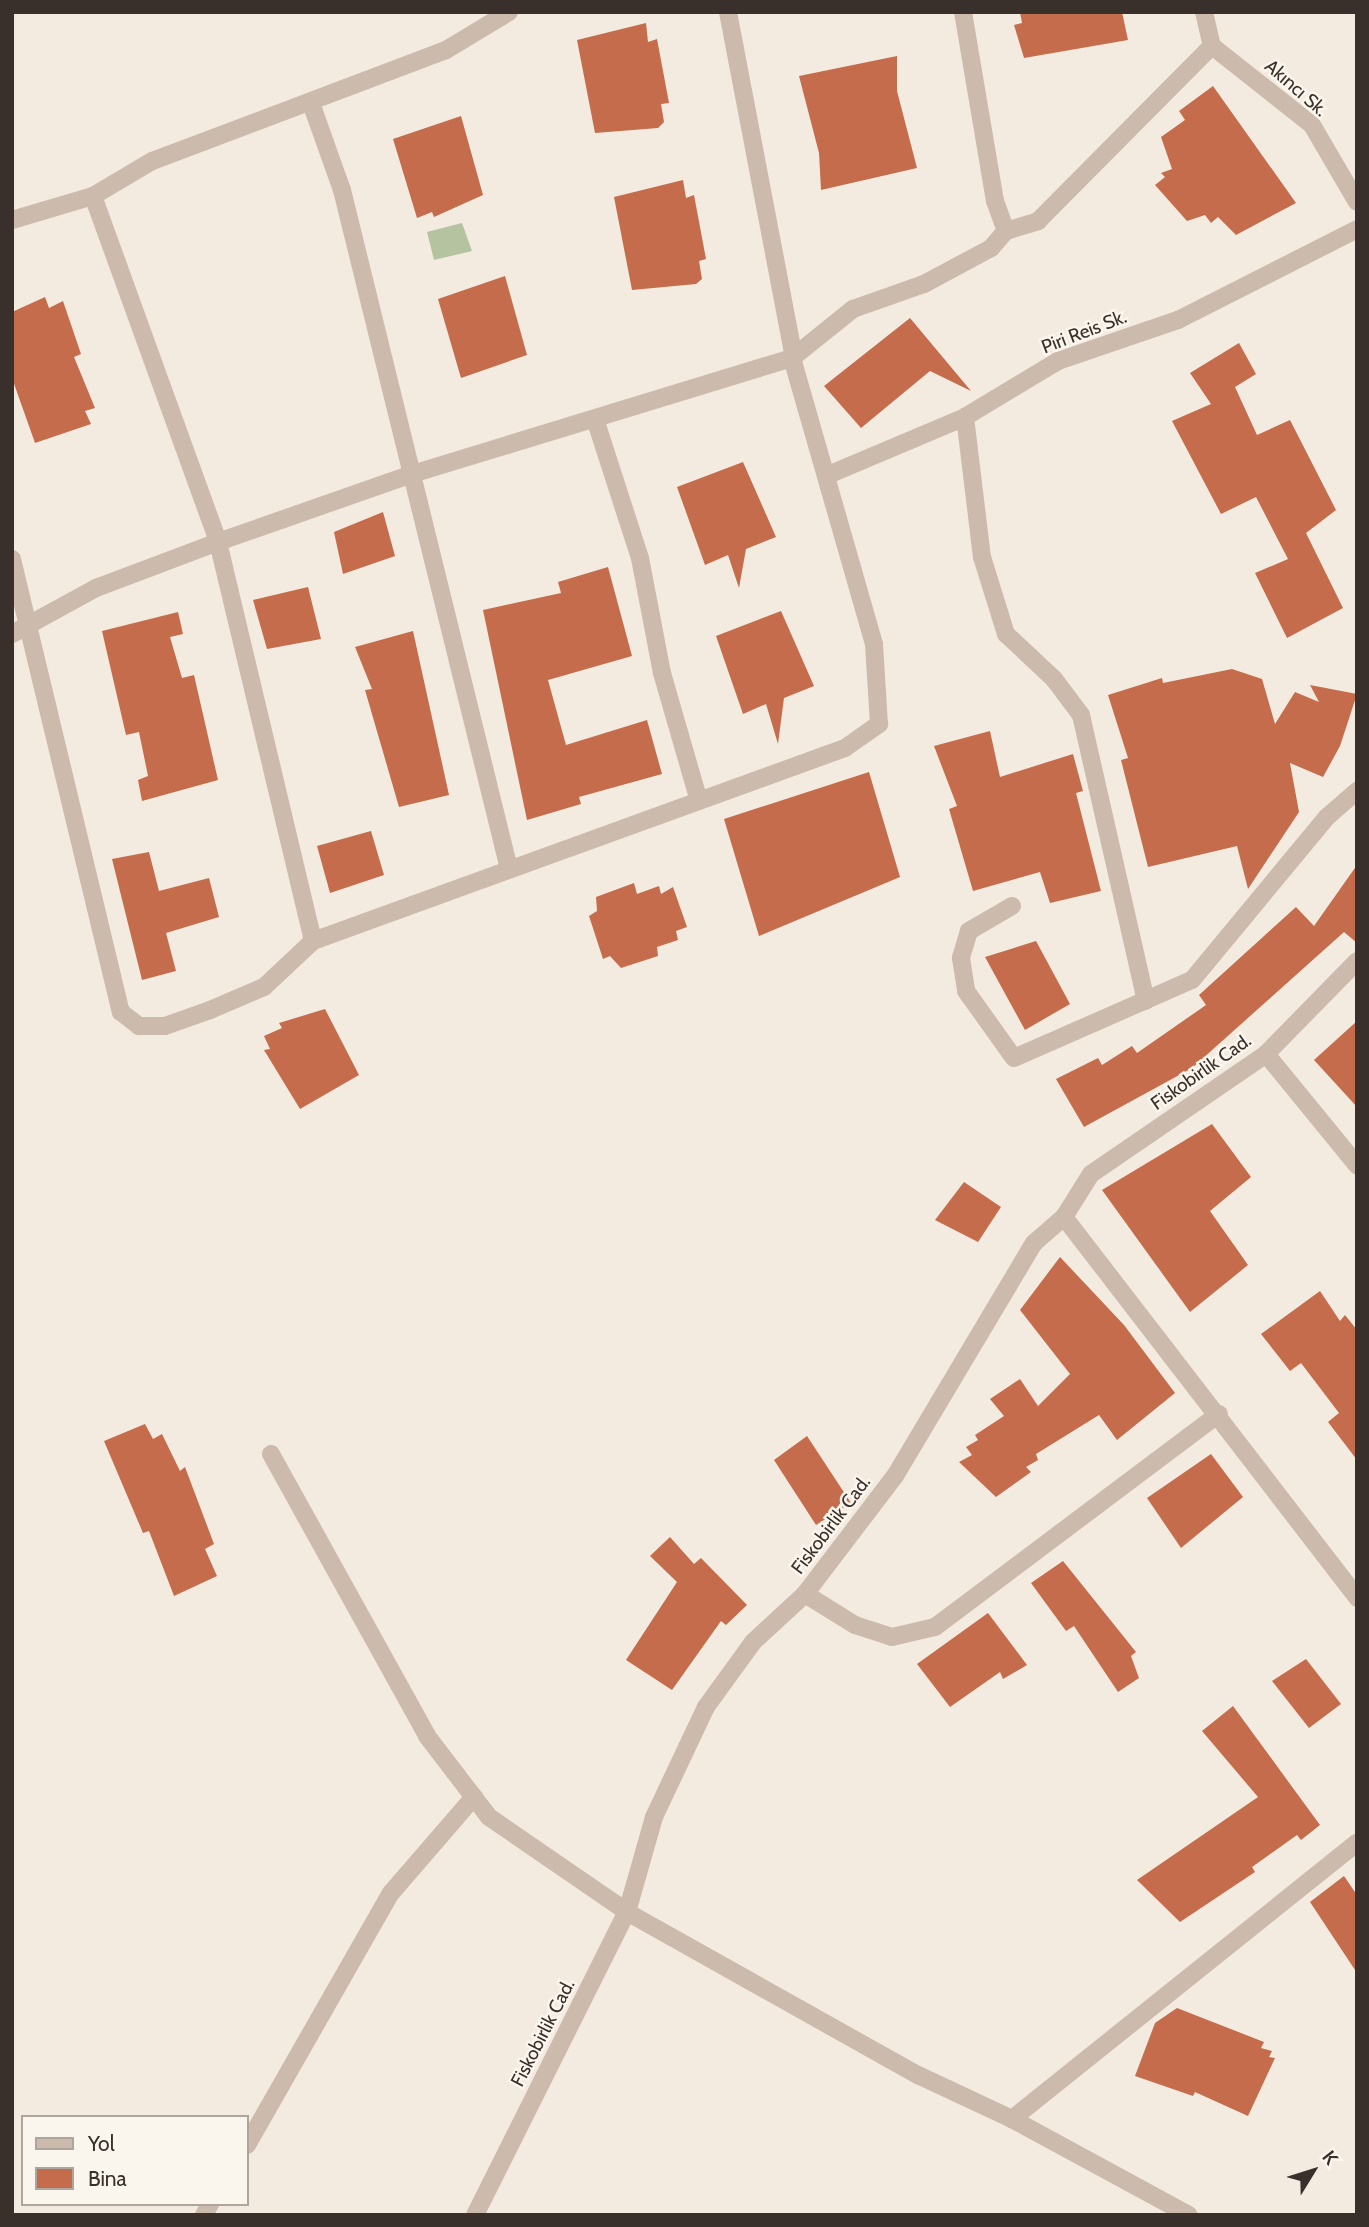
<!DOCTYPE html>
<html>
<head>
<meta charset="utf-8">
<style>
	body { margin:0 }
	#map { position:relative; width:1369px; height:2227px; overflow:hidden; background:#f3ebe0; font-family:Cabin,sans-serif }
	div>[style] { position:absolute }
	.green>* { inset:0; background:#b6c3a0 }
	.building>* { inset:0; background:#c56c4c }
	.minor>* { height:18px; margin:-9px; padding:0 9px; transform-origin:9px; border-radius:9px; background:#ccbbac }
	span { translate:-50% -50%; white-space:nowrap; text-align:center; line-height:1.15; -webkit-text-stroke:5px #faf5ed; paint-order:stroke }
	.street-label { font-size:19px; color:#3a302b }
	.frame { position:absolute; inset:0; border:14px solid #3a302b; pointer-events:none }
	.legend { position:absolute; left:21px; top:2115px; width:228px; height:91px; box-sizing:border-box; background:#faf5ed; border:2px solid #ada69f; margin:0; padding:9px 12px; list-style:none; font-size:21px; color:#3a302b }
	.legend li { display:flex; align-items:center; gap:14px; height:35px }
	.legend b { width:35px; border:2px solid #ada69f }
	.north { position:absolute; left:1278px; top:2136px; width:70px; height:70px; -webkit-text-stroke:5px #faf5ed; paint-order:stroke; rotate:52deg; font-size:19px; font-weight:700; line-height:28px; text-align:center; color:#3a302b }
	.north::after { content:''; display:block; margin:auto; width:24px; height:32px; background:#3a302b; clip-path:polygon(50% 0,100% 100%,50% 72%,0 100%) }
</style>
</head>
<body>
<div id="map">
	<div class="green">
		<div style="clip-path:polygon(462px 223px,472px 251px,434px 260px,427px 232px)"></div>
	</div>
	<div class="building">
		<div style="clip-path:polygon(1020px 12px,1122px 12px,1128px 40px,1024px 58px,1014px 25px,1022px 23px)"></div>
		<div style="clip-path:polygon(646px 23px,648px 42px,657px 39px,669px 103px,661px 104px,664px 122px,658px 128px,595px 133px,577px 40px)"></div>
		<div style="clip-path:polygon(897px 56px,897px 91px,917px 168px,821px 190px,819px 153px,799px 76px)"></div>
		<div style="clip-path:polygon(1213px 86px,1296px 203px,1236px 235px,1218px 217px,1211px 223px,1205px 215px,1187px 221px,1155px 185px,1165px 177px,1161px 173px,1172px 169px,1161px 137px,1185px 120px,1179px 111px)"></div>
		<div style="clip-path:polygon(461px 116px,483px 195px,434px 217px,432px 212px,417px 218px,393px 139px)"></div>
		<div style="clip-path:polygon(683px 180px,686px 198px,694px 195px,706px 259px,699px 261px,702px 279px,696px 284px,632px 290px,614px 197px)"></div>
		<div style="clip-path:polygon(505px 276px,527px 355px,461px 378px,438px 299px)"></div>
		<div style="clip-path:polygon(45px 297px,49px 308px,63px 301px,81px 354px,74px 357px,95px 408px,85px 411px,91px 424px,35px 443px,12px 378px,12px 312px)"></div>
		<div style="clip-path:polygon(910px 318px,971px 391px,930px 371px,861px 428px,824px 386px)"></div>
		<div style="clip-path:polygon(1239px 343px,1256px 374px,1235px 387px,1257px 435px,1290px 420px,1336px 510px,1306px 533px,1343px 608px,1287px 638px,1255px 573px,1288px 559px,1256px 497px,1221px 514px,1172px 421px,1211px 404px,1190px 373px)"></div>
		<div style="clip-path:polygon(743px 462px,776px 537px,746px 549px,739px 588px,728px 555px,705px 565px,677px 487px)"></div>
		<div style="clip-path:polygon(383px 512px,395px 556px,343px 574px,334px 532px)"></div>
		<div style="clip-path:polygon(608px 567px,632px 656px,548px 680px,566px 745px,647px 720px,662px 774px,579px 797px,581px 804px,527px 820px,483px 610px,561px 593px,558px 582px)"></div>
		<div style="clip-path:polygon(308px 587px,321px 639px,267px 649px,253px 600px)"></div>
		<div style="clip-path:polygon(781px 611px,814px 686px,784px 698px,778px 744px,766px 704px,743px 714px,716px 636px)"></div>
		<div style="clip-path:polygon(178px 612px,183px 634px,170px 637px,182px 678px,194px 675px,218px 780px,142px 801px,138px 780px,148px 776px,139px 732px,126px 735px,102px 631px)"></div>
		<div style="clip-path:polygon(413px 631px,449px 795px,399px 807px,365px 690px,372px 689px,355px 647px)"></div>
		<div style="clip-path:polygon(1232px 669px,1262px 679px,1275px 724px,1295px 692px,1319px 702px,1310px 685px,1357px 694px,1340px 746px,1323px 777px,1290px 763px,1299px 812px,1248px 889px,1237px 846px,1148px 867px,1121px 760px,1128px 758px,1108px 695px,1162px 678px,1163px 683px)"></div>
		<div style="clip-path:polygon(990px 731px,1000px 777px,1073px 754px,1083px 791px,1076px 793px,1101px 891px,1050px 903px,1040px 872px,973px 891px,949px 809px,957px 806px,934px 746px)"></div>
		<div style="clip-path:polygon(869px 772px,900px 877px,759px 936px,724px 819px)"></div>
		<div style="clip-path:polygon(371px 831px,384px 875px,330px 893px,317px 846px)"></div>
		<div style="clip-path:polygon(149px 852px,159px 891px,209px 878px,219px 917px,166px 933px,176px 971px,142px 980px,112px 859px)"></div>
		<div style="clip-path:polygon(1357px 865px,1357px 943px,1344px 932px,1192px 1068px,1084px 1127px,1056px 1079px,1098px 1058px,1102px 1065px,1132px 1046px,1137px 1053px,1206px 1005px,1199px 995px,1296px 907px,1314px 926px)"></div>
		<div style="clip-path:polygon(634px 883px,637px 894px,659px 886px,661px 894px,673px 887px,687px 927px,676px 931px,678px 940px,657px 947px,658px 956px,621px 968px,610px 956px,603px 959px,589px 916px,597px 911px,596px 897px)"></div>
		<div style="clip-path:polygon(1036px 941px,1070px 1004px,1025px 1030px,985px 957px)"></div>
		<div style="clip-path:polygon(325px 1009px,359px 1075px,300px 1109px,264px 1050px,270px 1049px,264px 1036px,282px 1028px,279px 1023px)"></div>
		<div style="clip-path:polygon(1357px 1021px,1357px 1107px,1314px 1060px)"></div>
		<div style="clip-path:polygon(1212px 1124px,1251px 1177px,1210px 1211px,1248px 1265px,1190px 1312px,1102px 1190px)"></div>
		<div style="clip-path:polygon(964px 1182px,1001px 1207px,978px 1242px,935px 1220px)"></div>
		<div style="clip-path:polygon(1060px 1257px,1124px 1325px,1175px 1393px,1117px 1440px,1099px 1415px,1036px 1454px,1038px 1460px,1026px 1467px,1031px 1472px,996px 1497px,959px 1462px,972px 1455px,966px 1447px,978px 1440px,975px 1435px,1004px 1416px,990px 1399px,1020px 1379px,1038px 1406px,1070px 1374px,1020px 1310px)"></div>
		<div style="clip-path:polygon(1320px 1291px,1340px 1321px,1345px 1315px,1357px 1330px,1357px 1460px,1328px 1422px,1339px 1413px,1301px 1363px,1290px 1371px,1261px 1334px)"></div>
		<div style="clip-path:polygon(145px 1424px,153px 1439px,162px 1434px,180px 1471px,185px 1467px,214px 1544px,205px 1549px,217px 1576px,174px 1596px,149px 1531px,143px 1533px,104px 1441px)"></div>
		<div style="clip-path:polygon(807px 1436px,851px 1503px,816px 1525px,774px 1460px)"></div>
		<div style="clip-path:polygon(1211px 1454px,1243px 1497px,1181px 1548px,1147px 1498px)"></div>
		<div style="clip-path:polygon(670px 1537px,694px 1564px,701px 1558px,747px 1605px,726px 1625px,721px 1621px,672px 1690px,626px 1660px,677px 1582px,650px 1556px)"></div>
		<div style="clip-path:polygon(1063px 1561px,1136px 1652px,1131px 1656px,1139px 1678px,1118px 1692px,1074px 1626px,1066px 1631px,1031px 1583px)"></div>
		<div style="clip-path:polygon(988px 1613px,1027px 1665px,1003px 1679px,1000px 1672px,950px 1707px,917px 1664px)"></div>
		<div style="clip-path:polygon(1306px 1659px,1341px 1704px,1309px 1728px,1272px 1681px)"></div>
		<div style="clip-path:polygon(1233px 1706px,1320px 1825px,1301px 1840px,1297px 1835px,1252px 1867px,1255px 1872px,1180px 1922px,1137px 1880px,1258px 1797px,1202px 1731px)"></div>
		<div style="clip-path:polygon(1344px 1876px,1357px 1895px,1357px 1973px,1310px 1902px)"></div>
		<div style="clip-path:polygon(1177px 2008px,1264px 2042px,1261px 2048px,1272px 2051px,1269px 2057px,1275px 2058px,1248px 2116px,1195px 2092px,1193px 2096px,1135px 2076px,1155px 2023px)"></div>
	</div>
	<div class="minor">
		<div style="left:509px;top:12px;width:74px;rotate:148.9deg"></div>
		<div style="left:446px;top:50px;width:314px;rotate:159.3deg"></div>
		<div style="left:152px;top:161px;width:69px;rotate:149.3deg"></div>
		<div style="left:93px;top:196px;width:368px;rotate:70.1deg"></div>
		<div style="left:218px;top:542px;width:410px;rotate:76.6deg"></div>
		<div style="left:313px;top:941px;width:566px;rotate:-19.94deg"></div>
		<div style="left:845px;top:748px;width:42px;rotate:-35.2deg"></div>
		<div style="left:879px;top:724px;width:80px;rotate:-93.6deg"></div>
		<div style="left:874px;top:644px;width:298px;rotate:-106deg"></div>
		<div style="left:728px;top:12px;width:348px;rotate:79.2deg"></div>
		<div style="left:963px;top:12px;width:192px;rotate:80.4deg"></div>
		<div style="left:995px;top:201px;width:32px;rotate:70deg"></div>
		<div style="left:1204px;top:12px;width:35px;rotate:77deg"></div>
		<div style="left:1212px;top:46px;width:127px;rotate:38.3deg"></div>
		<div style="left:1312px;top:125px;width:89px;rotate:59.7deg"></div>
		<div style="left:311px;top:103px;width:92px;rotate:70.4deg"></div>
		<div style="left:342px;top:190px;width:699px;rotate:76.18deg"></div>
		<div style="left:12px;top:220px;width:84px;rotate:-16.5deg"></div>
		<div style="left:965px;top:417px;width:141px;rotate:83.1deg"></div>
		<div style="left:982px;top:557px;width:81px;rotate:72.7deg"></div>
		<div style="left:1006px;top:634px;width:66px;rotate:43.2deg"></div>
		<div style="left:1054px;top:679px;width:45px;rotate:53.1deg"></div>
		<div style="left:1081px;top:715px;width:293px;rotate:77.2deg"></div>
		<div style="left:596px;top:422px;width:143px;rotate:72.1deg"></div>
		<div style="left:640px;top:558px;width:117px;rotate:79.2deg"></div>
		<div style="left:662px;top:673px;width:133px;rotate:73.9deg"></div>
		<div style="left:828px;top:475px;width:149px;rotate:-22.9deg"></div>
		<div style="left:965px;top:417px;width:109px;rotate:-31.1deg"></div>
		<div style="left:1058px;top:361px;width:127px;rotate:-18.9deg"></div>
		<div style="left:1178px;top:320px;width:201px;rotate:-26.9deg"></div>
		<div style="left:12px;top:559px;width:466px;rotate:76.5deg"></div>
		<div style="left:121px;top:1012px;width:23px;rotate:38deg"></div>
		<div style="left:139px;top:1026px;width:26px"></div>
		<div style="left:165px;top:1026px;width:48px;rotate:-19.6deg"></div>
		<div style="left:210px;top:1010px;width:59px;rotate:-23.1deg"></div>
		<div style="left:264px;top:987px;width:67px;rotate:-43.2deg"></div>
		<div style="left:12px;top:634px;width:96px;rotate:-28.7deg"></div>
		<div style="left:96px;top:588px;width:130px;rotate:-20.7deg"></div>
		<div style="left:218px;top:542px;width:202px;rotate:-19.3deg"></div>
		<div style="left:409px;top:475px;width:400px;rotate:-17deg"></div>
		<div style="left:792px;top:358px;width:78px;rotate:-38.8deg"></div>
		<div style="left:853px;top:309px;width:75px;rotate:-19.4deg"></div>
		<div style="left:924px;top:284px;width:76px;rotate:-28.2deg"></div>
		<div style="left:991px;top:248px;width:23px;rotate:-49deg"></div>
		<div style="left:1006px;top:231px;width:34px;rotate:-17deg"></div>
		<div style="left:1038px;top:221px;width:247px;rotate:-45.2deg"></div>
		<div style="left:1012px;top:906px;width:50px;rotate:149.8deg"></div>
		<div style="left:969px;top:931px;width:28px;rotate:107deg"></div>
		<div style="left:961px;top:958px;width:33px;rotate:81deg"></div>
		<div style="left:966px;top:991px;width:82px;rotate:54.4deg"></div>
		<div style="left:1014px;top:1058px;width:194px;rotate:-23.7deg"></div>
		<div style="left:1192px;top:980px;width:212px;rotate:-50.4deg"></div>
		<div style="left:1327px;top:817px;width:40px;rotate:-41deg"></div>
		<div style="left:1266px;top:1054px;width:144px;rotate:50.7deg"></div>
		<div style="left:1064px;top:1217px;width:481px;rotate:52.4deg"></div>
		<div style="left:271px;top:1454px;width:322px;rotate:61deg"></div>
		<div style="left:427px;top:1736px;width:102px;rotate:52.6deg"></div>
		<div style="left:489px;top:1817px;width:168px;rotate:34.5deg"></div>
		<div style="left:627px;top:1912px;width:334px;rotate:29.3deg"></div>
		<div style="left:918px;top:2075px;width:104px;rotate:25.1deg"></div>
		<div style="left:1012px;top:2119px;width:201px;rotate:28.5deg"></div>
		<div style="left:805px;top:1594px;width:59px;rotate:31.8deg"></div>
		<div style="left:855px;top:1625px;width:39px;rotate:18deg"></div>
		<div style="left:892px;top:1637px;width:44px;rotate:-13.1deg"></div>
		<div style="left:935px;top:1627px;width:355px;rotate:-36.9deg"></div>
		<div style="left:1012px;top:2119px;width:442px;rotate:-38.7deg"></div>
		<div style="left:247px;top:2145px;width:290px;rotate:-60.3deg"></div>
		<div style="left:391px;top:1893px;width:127px;rotate:-49.2deg"></div>
		<div style="left:204px;top:2215px;width:13px;rotate:-61deg"></div>
		<div style="left:475px;top:2215px;width:339px;rotate:-63.4deg"></div>
		<div style="left:627px;top:1912px;width:99px;rotate:-74.1deg"></div>
		<div style="left:654px;top:1817px;width:122px;rotate:-64.7deg"></div>
		<div style="left:706px;top:1707px;width:80px;rotate:-54.1deg"></div>
		<div style="left:753px;top:1642px;width:71px;rotate:-42.7deg"></div>
		<div style="left:805px;top:1594px;width:148px;rotate:-52.7deg"></div>
		<div style="left:895px;top:1476px;width:271px;rotate:-59.2deg"></div>
		<div style="left:1034px;top:1243px;width:40px;rotate:-41deg"></div>
		<div style="left:1064px;top:1217px;width:51px;rotate:-57.9deg"></div>
		<div style="left:1091px;top:1174px;width:212px;rotate:-34.4deg"></div>
		<div style="left:1266px;top:1054px;width:130px;rotate:-45.6deg"></div>
	</div>
	<div class="street-label">
		<span style="left:1296px;top:88px;rotate:41deg">Akıncı Sk.</span>
		<span style="left:1084px;top:332px;rotate:-21deg">Piri Reis Sk.</span>
		<span style="left:1201px;top:1072px;rotate:-35deg">Fiskobirlik Cad.</span>
		<span style="left:831px;top:1525px;rotate:-53deg">Fiskobirlik Cad.</span>
		<span style="left:543px;top:2033px;rotate:-63deg">Fiskobirlik Cad.</span>
	</div>
	<div class="frame"></div>
	<ul class="legend">
	<li><b style="height:9px;background:#ccbbac"></b>Yol</li>
	<li><b style="height:19px;background:#c56c4c"></b>Bina</li>
	</ul>
	<div class="north">K</div>
</div>
</body>
</html>
